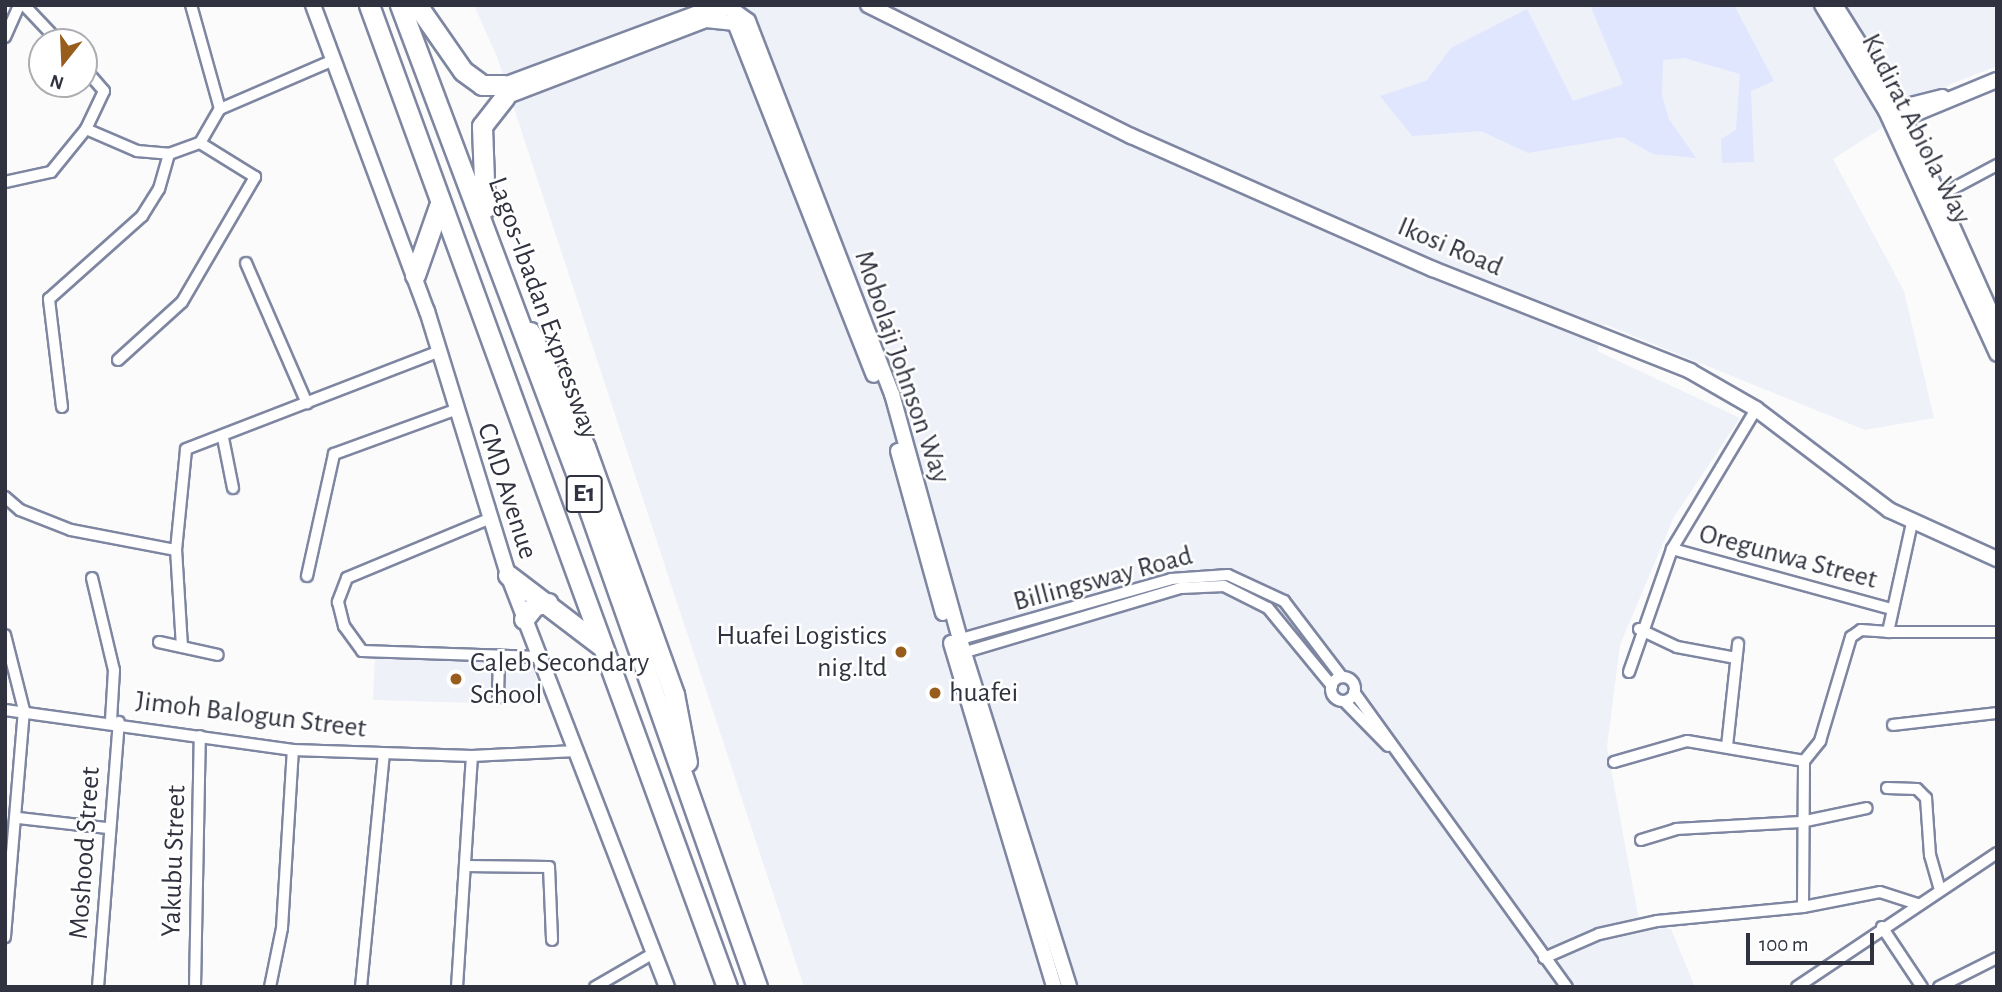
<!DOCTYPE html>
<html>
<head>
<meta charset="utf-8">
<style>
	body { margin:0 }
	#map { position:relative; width:2002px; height:992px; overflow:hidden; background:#fbfbfb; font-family:"Alegreya Sans",sans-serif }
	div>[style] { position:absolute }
	.built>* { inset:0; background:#eff1f9 }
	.green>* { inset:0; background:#dfe6fe }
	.roads { filter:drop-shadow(2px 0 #7e86a1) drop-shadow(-2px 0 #7e86a1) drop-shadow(0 2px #7e86a1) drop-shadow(0 -2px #7e86a1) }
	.street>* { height:10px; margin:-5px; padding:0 5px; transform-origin:5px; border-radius:5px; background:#fff }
	.street>.ring { margin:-5px; padding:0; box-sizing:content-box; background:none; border:10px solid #fff; border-radius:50% }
	.secondary>* { height:14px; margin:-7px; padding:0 7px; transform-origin:7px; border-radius:7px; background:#fff }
	.highway>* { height:19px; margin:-9.5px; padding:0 9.5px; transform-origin:9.5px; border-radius:9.5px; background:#fff }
	.dots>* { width:19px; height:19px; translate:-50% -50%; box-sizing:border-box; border:4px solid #fff; border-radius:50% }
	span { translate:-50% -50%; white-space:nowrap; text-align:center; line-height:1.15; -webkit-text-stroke:5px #fff; paint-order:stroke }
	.shield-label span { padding:2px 5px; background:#fff; border:2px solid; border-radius:5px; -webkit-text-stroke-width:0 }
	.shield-label { font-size:26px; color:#30333f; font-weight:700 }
	.street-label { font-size:28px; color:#30333f }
	.poi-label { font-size:28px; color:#30333f }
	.right { translate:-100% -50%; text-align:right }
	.left { translate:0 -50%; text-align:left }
	.frame { position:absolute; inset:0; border:7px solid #30333f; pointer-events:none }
	.north { position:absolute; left:28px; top:28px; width:70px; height:70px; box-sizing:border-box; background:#fff; border:2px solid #acadb2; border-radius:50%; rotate:198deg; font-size:19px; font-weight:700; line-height:28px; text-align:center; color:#30333f }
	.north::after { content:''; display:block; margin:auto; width:24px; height:32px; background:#985d1d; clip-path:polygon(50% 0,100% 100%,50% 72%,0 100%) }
	.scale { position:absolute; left:1746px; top:933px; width:128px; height:32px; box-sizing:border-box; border:4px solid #30333f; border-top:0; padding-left:9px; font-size:21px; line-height:24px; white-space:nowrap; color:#30333f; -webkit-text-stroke:5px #fff; paint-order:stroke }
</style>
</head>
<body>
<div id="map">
	<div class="built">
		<div style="clip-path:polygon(474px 5px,1997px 5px,1997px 66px,1951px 84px,1833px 159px,1904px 291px,1934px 418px,1865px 430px,1604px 324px,1597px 351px,1740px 418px,1674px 517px,1620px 645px,1607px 747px,1640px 926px,1671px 929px,1695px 987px,804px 987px,497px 57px)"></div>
		<div style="clip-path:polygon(375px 656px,531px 659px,544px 705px,373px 700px)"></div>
	</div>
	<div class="green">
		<div style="clip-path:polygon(1590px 5px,1734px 5px,1774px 81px,1751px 91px,1754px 162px,1722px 163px,1721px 139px,1736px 130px,1740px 74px,1684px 58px,1663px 60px,1662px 96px,1669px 119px,1696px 158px,1653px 154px,1622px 137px,1528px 153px,1481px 131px,1412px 136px,1380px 96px,1426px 81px,1451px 48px,1527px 9px,1573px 101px,1623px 84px)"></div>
	</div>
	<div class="roads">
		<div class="street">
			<div style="left:24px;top:5px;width:51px;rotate:46.6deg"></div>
			<div style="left:191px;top:5px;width:108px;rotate:74.4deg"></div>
			<div style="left:5px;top:37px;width:35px;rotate:-66deg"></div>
			<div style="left:220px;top:109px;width:124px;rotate:-23.3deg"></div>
			<div style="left:86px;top:129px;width:56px;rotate:23.3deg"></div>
			<div style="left:137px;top:151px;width:32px;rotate:5deg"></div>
			<div style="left:169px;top:154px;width:33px;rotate:-20deg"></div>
			<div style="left:200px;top:143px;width:39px;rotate:-60deg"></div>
			<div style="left:5px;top:182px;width:47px;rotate:-12.3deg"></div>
			<div style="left:51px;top:172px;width:55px;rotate:-50.9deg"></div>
			<div style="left:86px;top:129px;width:42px;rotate:-64.7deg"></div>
			<div style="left:104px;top:91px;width:30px;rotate:-131deg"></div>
			<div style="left:1937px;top:197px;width:68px;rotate:-28.1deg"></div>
			<div style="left:246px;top:263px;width:153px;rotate:66.5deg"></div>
			<div style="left:118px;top:360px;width:86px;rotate:-42.2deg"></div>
			<div style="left:182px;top:302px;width:145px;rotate:-59.7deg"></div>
			<div style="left:255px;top:177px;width:65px;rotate:-148.3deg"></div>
			<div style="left:62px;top:407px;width:109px;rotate:-96.9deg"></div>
			<div style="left:49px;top:299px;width:125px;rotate:-41.7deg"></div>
			<div style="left:142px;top:216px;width:32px;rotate:-58deg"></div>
			<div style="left:159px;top:189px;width:36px;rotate:-74deg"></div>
			<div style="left:223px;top:438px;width:51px;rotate:78.7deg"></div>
			<div style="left:5px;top:497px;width:20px;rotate:41deg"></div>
			<div style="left:20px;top:510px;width:55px;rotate:21.4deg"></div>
			<div style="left:71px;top:530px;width:107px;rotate:10.8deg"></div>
			<div style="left:491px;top:518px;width:156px;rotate:157.4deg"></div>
			<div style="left:347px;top:578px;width:26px;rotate:111deg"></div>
			<div style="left:338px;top:602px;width:25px;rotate:76deg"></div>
			<div style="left:344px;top:626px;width:31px;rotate:54deg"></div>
			<div style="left:362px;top:651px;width:178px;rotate:1.9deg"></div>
			<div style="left:1672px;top:549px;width:228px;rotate:15.3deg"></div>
			<div style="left:307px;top:576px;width:125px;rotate:-77.5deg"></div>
			<div style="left:334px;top:454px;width:129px;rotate:-20deg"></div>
			<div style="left:92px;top:578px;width:95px;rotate:76.6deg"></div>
			<div style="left:114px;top:670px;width:51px;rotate:93.4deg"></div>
			<div style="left:1639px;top:629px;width:42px;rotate:25.3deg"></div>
			<div style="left:1677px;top:647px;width:60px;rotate:10.6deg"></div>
			<div style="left:1888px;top:632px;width:109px"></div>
			<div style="left:5px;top:635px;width:77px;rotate:75.8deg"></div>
			<div style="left:24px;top:710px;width:228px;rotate:94.8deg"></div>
			<div style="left:954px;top:641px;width:226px;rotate:-15.9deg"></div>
			<div style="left:1171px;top:579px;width:57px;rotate:-4deg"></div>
			<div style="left:1228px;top:575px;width:62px;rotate:24.9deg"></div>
			<div style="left:1284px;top:601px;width:96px;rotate:52.7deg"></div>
			<div style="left:159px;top:642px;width:60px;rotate:12.4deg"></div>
			<div style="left:182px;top:647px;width:97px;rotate:-93.5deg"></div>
			<div style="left:176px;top:550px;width:101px;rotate:-84.3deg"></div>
			<div style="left:186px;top:449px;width:270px;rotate:-21.1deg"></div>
			<div style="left:959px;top:654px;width:232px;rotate:-16.6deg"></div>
			<div style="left:1181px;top:588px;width:43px;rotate:-2.7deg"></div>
			<div style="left:1224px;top:586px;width:49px;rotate:26.6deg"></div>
			<div style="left:1268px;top:608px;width:101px;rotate:50.6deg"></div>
			<div style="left:1629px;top:672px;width:130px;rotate:-70.7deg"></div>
			<div style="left:1672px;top:549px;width:163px;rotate:-59deg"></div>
			<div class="ring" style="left:1331px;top:677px;width:14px;height:14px"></div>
			<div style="left:1354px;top:692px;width:364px;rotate:54.2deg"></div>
			<div style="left:498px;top:698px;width:41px;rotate:-88.6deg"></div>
			<div style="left:1344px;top:701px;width:63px;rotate:45.6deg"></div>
			<div style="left:5px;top:710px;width:291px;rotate:7.9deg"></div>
			<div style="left:293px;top:750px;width:179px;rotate:1.9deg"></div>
			<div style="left:472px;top:756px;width:104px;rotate:-2.8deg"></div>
			<div style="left:1893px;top:725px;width:105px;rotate:-6.6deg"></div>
			<div style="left:1727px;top:746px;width:103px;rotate:-83.8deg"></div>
			<div style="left:1614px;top:762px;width:76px;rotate:-16deg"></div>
			<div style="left:1687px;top:741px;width:119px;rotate:9.7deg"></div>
			<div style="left:1887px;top:788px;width:30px;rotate:2deg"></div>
			<div style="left:1917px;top:789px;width:13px;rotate:45deg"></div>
			<div style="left:1926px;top:798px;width:57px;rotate:86deg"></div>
			<div style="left:1930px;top:855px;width:36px;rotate:74deg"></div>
			<div style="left:19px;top:818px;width:89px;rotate:6.5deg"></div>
			<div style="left:1641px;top:840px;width:37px;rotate:-17deg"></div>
			<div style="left:1676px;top:829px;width:125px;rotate:-3.2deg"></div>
			<div style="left:1801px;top:822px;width:67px;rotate:-12deg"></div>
			<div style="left:465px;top:866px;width:84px;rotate:0.7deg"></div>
			<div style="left:549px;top:867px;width:73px;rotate:87.6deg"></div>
			<div style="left:1803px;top:907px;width:146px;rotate:-89.6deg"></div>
			<div style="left:1804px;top:761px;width:26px;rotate:-51deg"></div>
			<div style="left:1820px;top:741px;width:109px;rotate:-73.4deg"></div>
			<div style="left:1851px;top:637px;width:12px;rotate:-35deg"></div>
			<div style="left:1861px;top:630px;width:27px;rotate:4deg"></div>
			<div style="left:1888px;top:632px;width:112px;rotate:-77.6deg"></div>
			<div style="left:1882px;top:927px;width:72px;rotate:56.3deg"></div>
			<div style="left:1544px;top:958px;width:60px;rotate:-23.6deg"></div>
			<div style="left:1599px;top:934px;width:59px;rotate:-12.6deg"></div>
			<div style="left:1657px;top:921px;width:147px;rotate:-5.5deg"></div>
			<div style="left:1803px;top:907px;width:78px;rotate:-11deg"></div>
			<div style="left:1880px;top:892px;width:40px;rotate:18deg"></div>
			<div style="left:98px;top:987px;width:266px;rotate:-85.5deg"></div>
			<div style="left:195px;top:987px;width:251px;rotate:-88.9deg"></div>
			<div style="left:270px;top:987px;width:60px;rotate:-78.5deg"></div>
			<div style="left:282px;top:928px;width:178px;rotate:-86.5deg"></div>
			<div style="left:361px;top:987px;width:234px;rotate:-84.4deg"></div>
			<div style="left:457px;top:987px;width:231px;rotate:-86.3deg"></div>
			<div style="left:595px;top:987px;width:68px;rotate:-30deg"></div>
			<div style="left:1797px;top:987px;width:241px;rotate:-33.8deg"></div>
			<div style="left:1939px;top:987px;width:65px;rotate:-26.6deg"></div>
		</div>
		<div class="secondary">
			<div style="left:313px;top:5px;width:327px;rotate:69.6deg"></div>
			<div style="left:427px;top:311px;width:276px;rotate:72.9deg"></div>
			<div style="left:508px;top:575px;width:442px;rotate:68.9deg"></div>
			<div style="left:868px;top:5px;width:294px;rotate:26.5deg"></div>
			<div style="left:1131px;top:136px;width:330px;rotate:23.8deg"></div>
			<div style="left:1433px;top:269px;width:277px;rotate:21.6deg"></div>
			<div style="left:1690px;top:371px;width:76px;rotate:29.9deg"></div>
			<div style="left:1756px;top:409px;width:167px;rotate:37.2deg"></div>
			<div style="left:1889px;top:510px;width:119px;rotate:24.4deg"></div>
			<div style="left:1822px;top:5px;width:124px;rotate:58.9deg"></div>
			<div style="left:1886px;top:111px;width:267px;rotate:65.4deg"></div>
			<div style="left:1835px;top:5px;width:120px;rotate:57.9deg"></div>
			<div style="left:1899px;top:107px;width:240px;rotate:65.9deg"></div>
			<div style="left:504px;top:85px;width:215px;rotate:-20.4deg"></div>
			<div style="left:706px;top:10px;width:24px;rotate:-5deg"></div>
			<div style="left:730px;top:8px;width:22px;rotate:36deg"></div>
			<div style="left:748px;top:21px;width:400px;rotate:68.9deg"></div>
			<div style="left:892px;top:394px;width:269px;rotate:74.5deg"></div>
			<div style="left:964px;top:653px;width:350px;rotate:72.5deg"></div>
			<div style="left:505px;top:97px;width:215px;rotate:-21deg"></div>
			<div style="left:706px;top:20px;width:29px;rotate:6deg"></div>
			<div style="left:735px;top:23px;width:378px;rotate:68.5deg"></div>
			<div style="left:1891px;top:110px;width:53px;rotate:-14.3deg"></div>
			<div style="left:1895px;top:122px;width:110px;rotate:-22.4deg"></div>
			<div style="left:898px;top:451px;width:168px;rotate:74.5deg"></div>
			<div style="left:951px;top:643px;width:359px;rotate:73.3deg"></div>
		</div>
		<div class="highway">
			<div style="left:369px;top:5px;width:1045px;rotate:69.97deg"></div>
			<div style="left:400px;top:5px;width:512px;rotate:69.4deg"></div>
			<div style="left:580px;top:484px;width:533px;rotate:70.61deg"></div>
			<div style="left:417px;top:5px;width:80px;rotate:55.1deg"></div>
			<div style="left:463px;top:71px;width:24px;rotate:36deg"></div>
			<div style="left:482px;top:85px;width:22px"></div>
			<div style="left:485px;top:208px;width:82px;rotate:-92.1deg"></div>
			<div style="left:482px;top:126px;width:37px;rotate:-52deg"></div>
			<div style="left:415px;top:275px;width:73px;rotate:-70.8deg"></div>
			<div style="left:530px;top:332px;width:127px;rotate:64.4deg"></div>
			<div style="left:585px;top:447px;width:263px;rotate:70.2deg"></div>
			<div style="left:674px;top:694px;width:69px;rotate:79.2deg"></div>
			<div style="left:508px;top:575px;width:116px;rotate:37.3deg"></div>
			<div style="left:524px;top:619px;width:18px;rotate:-52deg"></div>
			<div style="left:535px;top:605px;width:13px;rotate:-9deg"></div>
		</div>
	</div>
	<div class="dots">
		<div style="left:901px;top:652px;background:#985d1d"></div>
		<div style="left:456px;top:679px;background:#985d1d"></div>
		<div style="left:935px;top:693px;background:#985d1d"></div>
	</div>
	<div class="shield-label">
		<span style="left:584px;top:494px">E1</span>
	</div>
	<div class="street-label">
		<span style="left:1916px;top:129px;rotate:63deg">Kudirat Abiola Way</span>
		<span style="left:1450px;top:247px;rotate:23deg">Ikosi Road</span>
		<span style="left:543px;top:308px;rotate:70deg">Lagos-Ibadan Expressway</span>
		<span style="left:902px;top:367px;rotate:71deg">Mobolaji Johnson Way</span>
		<span style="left:507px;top:491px;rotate:72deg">CMD Avenue</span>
		<span style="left:1788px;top:557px;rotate:15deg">Oregunwa Street</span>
		<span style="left:1103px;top:579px;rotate:-15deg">Billingsway Road</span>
		<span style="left:251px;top:715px;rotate:7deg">Jimoh Balogun Street</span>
		<span style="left:85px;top:853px;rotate:-86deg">Moshood Street</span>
		<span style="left:174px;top:861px;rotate:-88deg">Yakubu Street</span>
	</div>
	<div class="poi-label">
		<span class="right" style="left:887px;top:652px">Huafei Logistics<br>nig.ltd</span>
		<span class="left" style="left:470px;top:679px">Caleb Secondary<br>School</span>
		<span class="left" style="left:949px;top:693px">huafei</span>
	</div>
	<div class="frame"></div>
	<div class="north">N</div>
	<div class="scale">100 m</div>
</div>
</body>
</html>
